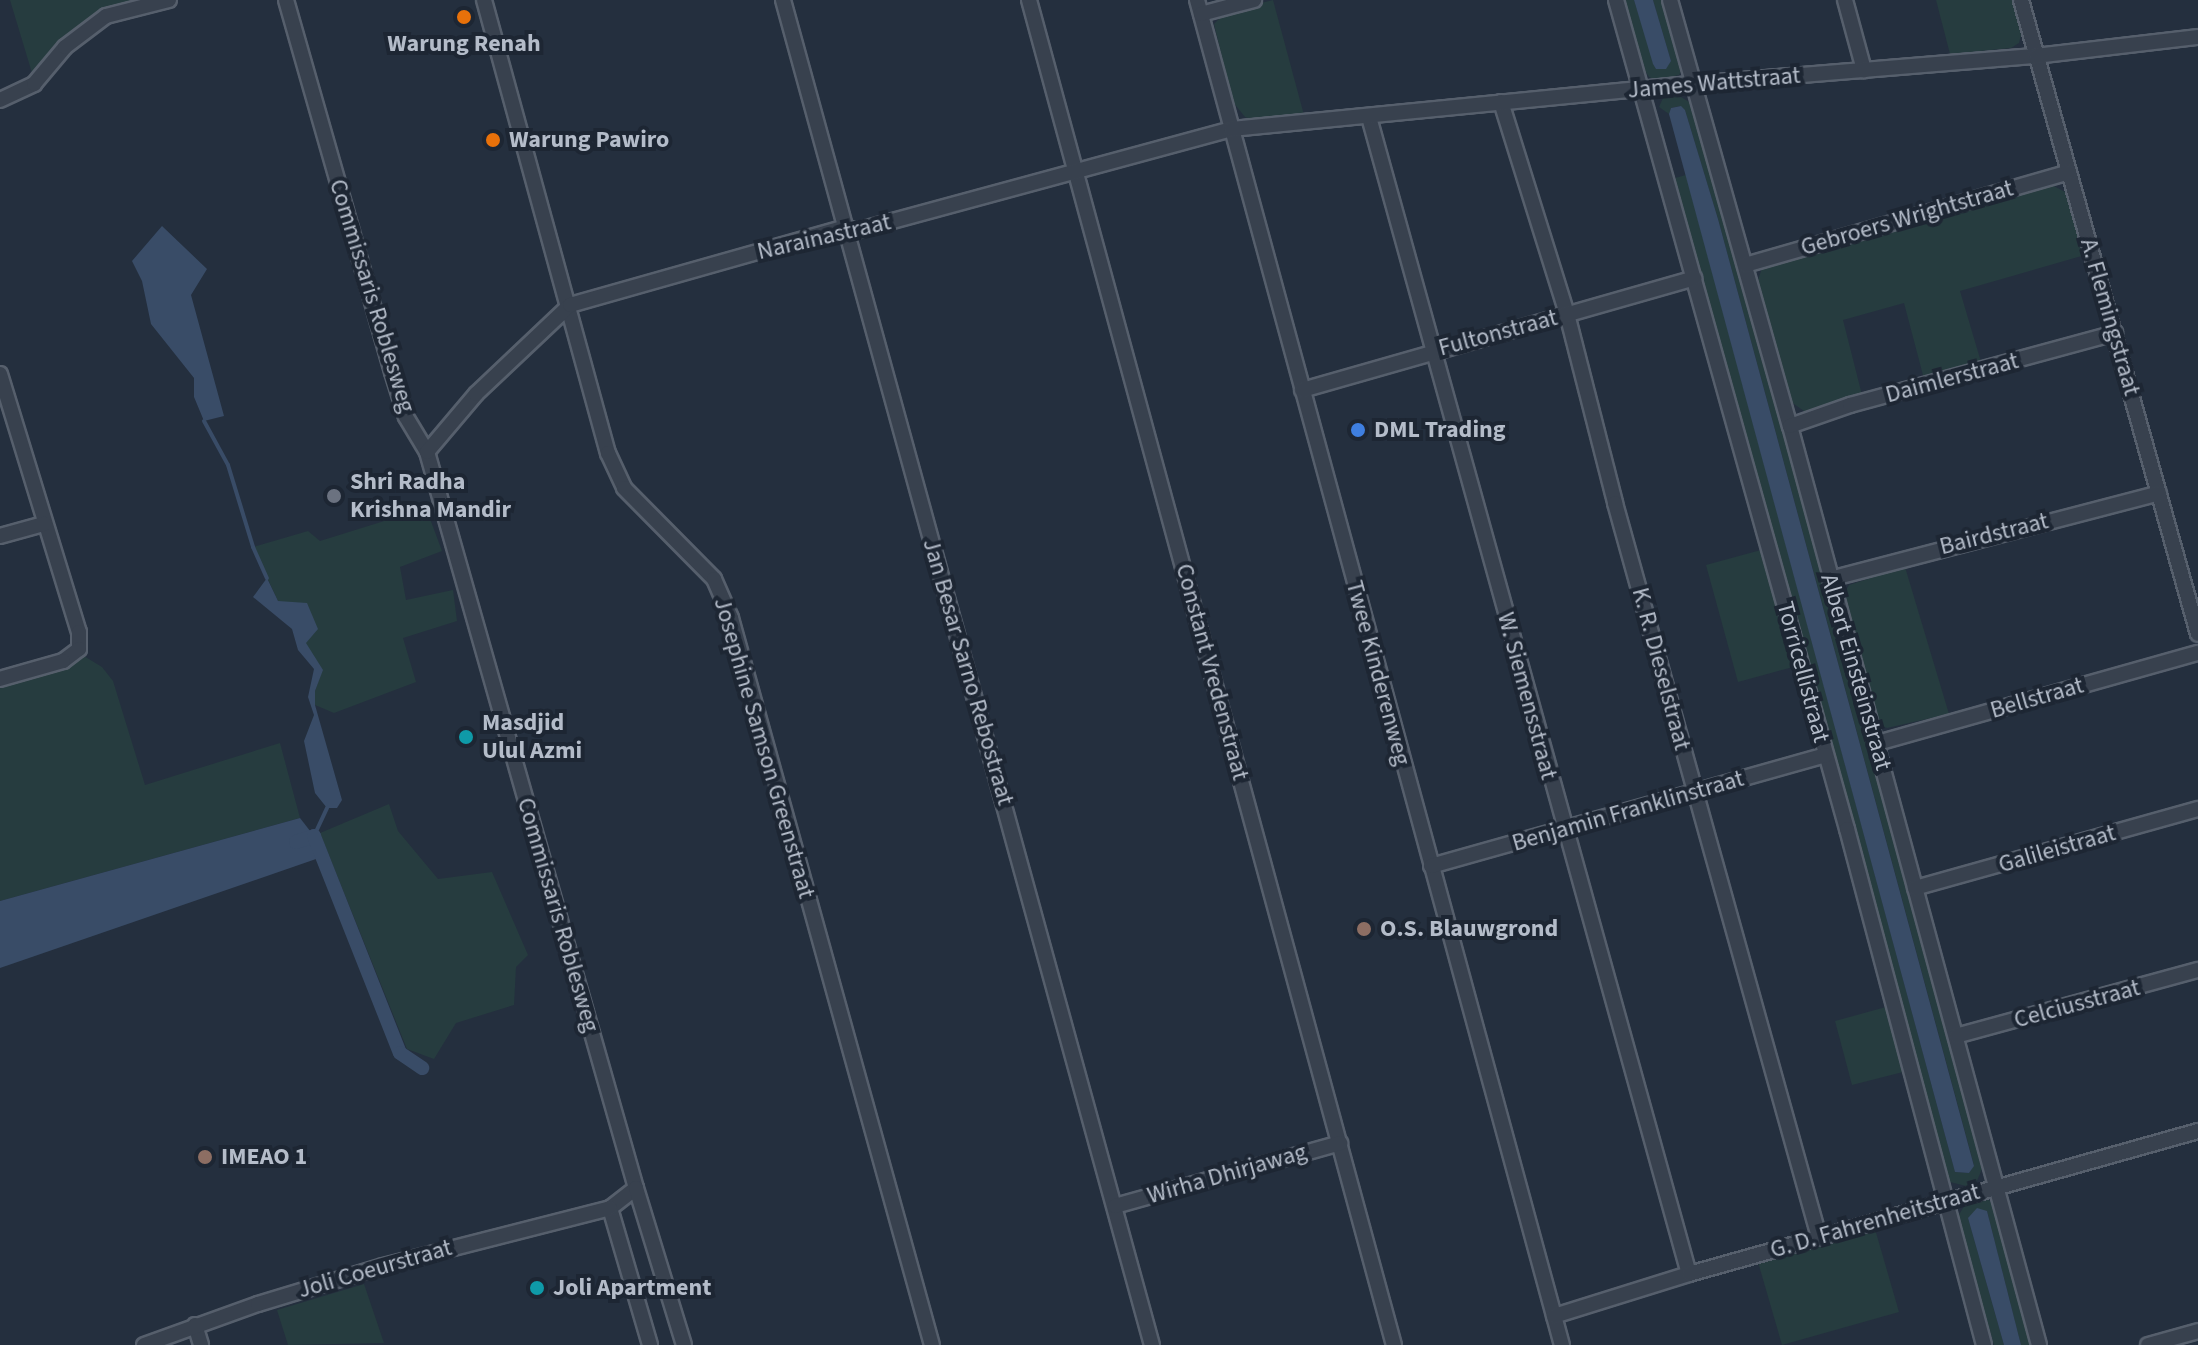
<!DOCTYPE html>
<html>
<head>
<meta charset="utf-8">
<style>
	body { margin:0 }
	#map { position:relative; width:2198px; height:1345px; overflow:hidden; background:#242f3e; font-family:"Source Sans 3",sans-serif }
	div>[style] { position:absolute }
	.green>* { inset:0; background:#263c3f }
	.water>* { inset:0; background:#394c67 }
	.stream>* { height:4px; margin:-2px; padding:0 2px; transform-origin:2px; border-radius:2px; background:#394c67 }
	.canal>* { height:14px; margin:-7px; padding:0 7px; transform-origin:7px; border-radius:7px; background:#394c67 }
	.roads { filter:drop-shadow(2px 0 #565f6c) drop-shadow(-2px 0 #565f6c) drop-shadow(0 2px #565f6c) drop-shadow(0 -2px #565f6c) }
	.minor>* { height:14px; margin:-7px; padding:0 7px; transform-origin:7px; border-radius:7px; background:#38414e }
	.dots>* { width:22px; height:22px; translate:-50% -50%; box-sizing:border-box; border:4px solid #1d2633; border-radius:50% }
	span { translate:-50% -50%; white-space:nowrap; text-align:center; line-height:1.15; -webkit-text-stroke:8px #1d2633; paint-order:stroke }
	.poi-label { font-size:24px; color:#b4bcc9; font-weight:700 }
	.left { translate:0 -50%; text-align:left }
	.street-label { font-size:24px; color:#b4bcc9 }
</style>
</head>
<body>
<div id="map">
	<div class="green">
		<div style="clip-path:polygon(10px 0,148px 0,98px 14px,32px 73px)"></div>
		<div style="clip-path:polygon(1273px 0,1304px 115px,1254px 120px,1245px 117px,1233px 102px,1214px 24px,1226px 12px)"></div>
		<div style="clip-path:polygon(1624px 0,1634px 0,1656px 69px,1671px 61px,1653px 0,1662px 0,1682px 69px,1679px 75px,1656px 80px,1649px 77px,1643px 67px)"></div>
		<div style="clip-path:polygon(1936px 0,2012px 0,2021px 35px,2019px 43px,2011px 48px,1950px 54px)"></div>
		<div style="clip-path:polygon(1676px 94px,1694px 105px,1982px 1169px,1976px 1183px,1966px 1186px,1950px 1182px,1948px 1176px,1675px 178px,1686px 175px,1955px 1172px,1969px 1173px,1974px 1165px,1718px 219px,1685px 110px,1680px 106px,1671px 108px,1669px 114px,1659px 107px,1663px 98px)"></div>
		<div style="clip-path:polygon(2050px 184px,2067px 193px,2085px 255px,1960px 291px,1981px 362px,1924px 379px,1904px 303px,1843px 320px,1862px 395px,1807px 413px,1791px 402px,1757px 283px,1762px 268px)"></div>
		<div style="clip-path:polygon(426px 508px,442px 551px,400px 567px,406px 600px,453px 590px,457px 621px,403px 638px,416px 682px,334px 713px,315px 705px,315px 691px,322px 670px,278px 601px,253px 547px,308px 531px,320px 541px)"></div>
		<div style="clip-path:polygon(1761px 550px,1793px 667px,1738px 682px,1706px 565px)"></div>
		<div style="clip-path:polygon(1905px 567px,1949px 714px,1887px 728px,1879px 725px,1874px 717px,1842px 597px,1849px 585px)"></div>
		<div style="clip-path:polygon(79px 653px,102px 667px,113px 681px,145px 785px,280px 743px,300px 818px,0 901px,0 686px,58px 670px)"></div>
		<div style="clip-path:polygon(389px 804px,398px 831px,438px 879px,492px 872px,528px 955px,516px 967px,514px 1005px,456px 1023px,434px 1059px,407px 1049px,320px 833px)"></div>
		<div style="clip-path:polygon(1886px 1007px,1903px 1072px,1852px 1085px,1835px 1021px)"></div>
		<div style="clip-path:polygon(1982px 1198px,1991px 1201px,2032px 1345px,2021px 1345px,1987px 1211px,1968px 1218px,2004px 1345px,1994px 1345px,1957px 1218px,1966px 1203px)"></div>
		<div style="clip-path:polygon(1875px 1229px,1899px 1312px,1782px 1345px,1758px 1262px)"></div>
		<div style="clip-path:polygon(364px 1284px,384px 1343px,288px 1345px,277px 1310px)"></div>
	</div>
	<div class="water">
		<div style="clip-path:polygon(1634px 0,1653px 0,1671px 61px,1666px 69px,1656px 69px,1653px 64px)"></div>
		<div style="clip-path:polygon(1681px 106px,1685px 110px,1718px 219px,1974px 1166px,1969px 1173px,1955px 1172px,1766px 473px,1669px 114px,1671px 108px)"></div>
		<div style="clip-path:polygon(162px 226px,207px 269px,191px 295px,224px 416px,204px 421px,194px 397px,194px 378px,151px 324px,142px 281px,132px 261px)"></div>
		<div style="clip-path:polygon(267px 578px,278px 601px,307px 603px,318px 629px,306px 643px,323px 670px,315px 691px,315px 705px,342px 800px,337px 808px,327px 808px,315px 793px,304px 741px,314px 715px,308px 697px,314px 669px,298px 650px,292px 629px,253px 597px)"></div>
		<div style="clip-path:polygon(300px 818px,314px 836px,316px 859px,0 968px,0 901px)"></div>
		<div style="clip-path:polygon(1977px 1208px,1987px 1211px,2021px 1345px,2004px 1345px,1968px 1218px)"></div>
	</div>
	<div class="stream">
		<div style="left:204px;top:421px;width:50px;rotate:61.4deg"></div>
		<div style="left:228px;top:465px;width:86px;rotate:73deg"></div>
		<div style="left:253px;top:547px;width:34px;rotate:66deg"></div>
		<div style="left:314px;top:836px;width:31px;rotate:-65deg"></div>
	</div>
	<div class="canal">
		<div style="left:296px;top:842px;width:19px;rotate:-18deg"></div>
		<div style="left:314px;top:836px;width:233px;rotate:68.4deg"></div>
		<div style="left:400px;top:1053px;width:27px;rotate:34deg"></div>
	</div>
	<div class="roads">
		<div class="minor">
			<div style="left:286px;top:0;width:387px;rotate:74.1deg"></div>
			<div style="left:392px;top:372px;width:47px;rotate:72.7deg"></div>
			<div style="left:406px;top:417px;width:41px;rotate:59deg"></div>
			<div style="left:427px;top:452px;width:765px;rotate:74.15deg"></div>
			<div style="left:636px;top:1188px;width:33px;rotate:142deg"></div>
			<div style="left:610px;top:1208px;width:143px;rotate:73.7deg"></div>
			<div style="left:484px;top:0;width:470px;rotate:74.7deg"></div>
			<div style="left:608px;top:453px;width:38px;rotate:65deg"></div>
			<div style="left:624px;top:488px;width:128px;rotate:45.3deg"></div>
			<div style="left:714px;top:579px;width:43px;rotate:66.4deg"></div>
			<div style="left:731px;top:618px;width:754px;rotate:74.55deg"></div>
			<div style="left:783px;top:0;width:1395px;rotate:74.66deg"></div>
			<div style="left:1029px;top:0;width:1394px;rotate:74.82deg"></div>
			<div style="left:1197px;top:0;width:1394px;rotate:74.82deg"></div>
			<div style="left:1616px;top:0;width:861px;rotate:74.43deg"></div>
			<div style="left:1847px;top:829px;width:534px;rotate:75.13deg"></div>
			<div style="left:1670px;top:0;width:443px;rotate:74.3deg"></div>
			<div style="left:1790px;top:426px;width:952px;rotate:74.84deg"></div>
			<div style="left:1845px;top:0;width:73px;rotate:74.8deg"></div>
			<div style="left:2021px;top:0;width:658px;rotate:74.4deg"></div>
			<div style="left:1201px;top:14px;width:55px;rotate:-14.8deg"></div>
			<div style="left:0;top:100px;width:38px;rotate:-25deg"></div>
			<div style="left:34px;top:84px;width:48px;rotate:-50deg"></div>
			<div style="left:65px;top:47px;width:51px;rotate:-37.1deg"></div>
			<div style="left:106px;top:16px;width:65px;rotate:-14.3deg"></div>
			<div style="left:1501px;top:102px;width:222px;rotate:72.7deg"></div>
			<div style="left:1567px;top:314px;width:195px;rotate:75.7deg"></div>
			<div style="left:1615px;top:503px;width:762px;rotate:74.47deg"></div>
			<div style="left:1369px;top:117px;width:1200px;rotate:74.54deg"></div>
			<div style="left:1745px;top:265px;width:337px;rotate:-16deg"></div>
			<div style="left:0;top:374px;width:270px;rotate:73deg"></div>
			<div style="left:79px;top:632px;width:17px;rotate:90deg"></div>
			<div style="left:79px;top:649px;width:20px;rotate:143deg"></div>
			<div style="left:63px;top:661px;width:66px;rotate:164.1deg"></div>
			<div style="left:1302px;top:390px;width:408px;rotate:-15.9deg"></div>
			<div style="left:1790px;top:426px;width:64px;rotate:-19.3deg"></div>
			<div style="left:1850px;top:405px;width:275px;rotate:-15.2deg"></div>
			<div style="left:427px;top:452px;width:76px;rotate:-49.8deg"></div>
			<div style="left:476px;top:394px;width:129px;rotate:-43.4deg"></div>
			<div style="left:570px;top:305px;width:286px;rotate:-15.8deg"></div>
			<div style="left:845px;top:227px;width:12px;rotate:20deg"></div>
			<div style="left:856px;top:231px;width:389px;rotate:-15.2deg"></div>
			<div style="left:1231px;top:129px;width:464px;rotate:-5.6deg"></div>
			<div style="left:1693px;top:84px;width:344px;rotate:-4.7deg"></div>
			<div style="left:2036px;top:56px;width:163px;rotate:-6.7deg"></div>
			<div style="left:0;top:536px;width:46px;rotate:-15.3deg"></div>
			<div style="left:1830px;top:579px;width:340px;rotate:-14.6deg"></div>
			<div style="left:1877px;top:743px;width:333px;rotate:-15.7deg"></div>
			<div style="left:1431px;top:866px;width:410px;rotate:-15.7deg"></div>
			<div style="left:1915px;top:888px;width:294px;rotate:-15.6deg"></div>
			<div style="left:1956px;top:1036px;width:251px;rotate:-15.3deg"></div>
			<div style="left:636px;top:1188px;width:164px;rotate:73deg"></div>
			<div style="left:1115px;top:1206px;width:234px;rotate:-15.6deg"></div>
			<div style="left:1554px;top:1316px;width:141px;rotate:-17.3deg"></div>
			<div style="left:1689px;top:1274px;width:529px;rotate:-15.69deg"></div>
			<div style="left:195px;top:1325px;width:21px;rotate:73deg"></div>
			<div style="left:144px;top:1345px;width:121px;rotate:-19.8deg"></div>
			<div style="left:258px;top:1304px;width:131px;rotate:-16.9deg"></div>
			<div style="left:383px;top:1266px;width:234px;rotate:-14.3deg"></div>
			<div style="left:2148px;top:1345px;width:52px;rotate:-15.6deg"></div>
		</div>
	</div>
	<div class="dots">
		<div style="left:464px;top:17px;background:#e8710a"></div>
		<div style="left:493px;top:140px;background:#e8710a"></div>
		<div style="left:1358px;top:430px;background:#3f7fe0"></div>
		<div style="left:334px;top:496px;background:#6b7280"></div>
		<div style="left:466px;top:737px;background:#0f9aa8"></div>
		<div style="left:1364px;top:929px;background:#8d6e63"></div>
		<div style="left:205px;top:1157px;background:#8d6e63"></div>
		<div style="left:537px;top:1288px;background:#0f9aa8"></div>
	</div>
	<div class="poi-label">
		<span style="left:464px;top:44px">Warung Renah</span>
		<span class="left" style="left:509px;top:140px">Warung Pawiro</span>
		<span class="left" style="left:1374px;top:430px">DML Trading</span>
		<span class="left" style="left:350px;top:496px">Shri Radha<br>Krishna Mandir</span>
		<span class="left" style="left:482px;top:737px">Masdjid<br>Ulul Azmi</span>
		<span class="left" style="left:1380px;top:929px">O.S. Blauwgrond</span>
		<span class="left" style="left:221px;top:1157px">IMEAO 1</span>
		<span class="left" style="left:553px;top:1288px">Joli Apartment</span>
	</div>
	<div class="street-label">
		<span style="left:1714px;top:83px;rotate:-5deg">James Wattstraat</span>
		<span style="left:1907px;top:218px;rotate:-16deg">Gebroers Wrightstraat</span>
		<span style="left:824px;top:237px;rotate:-13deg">Narainastraat</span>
		<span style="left:372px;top:296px;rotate:73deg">Commissaris Roblesweg</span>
		<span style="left:2110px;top:317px;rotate:74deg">A. Flemingstraat</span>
		<span style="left:1498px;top:333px;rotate:-15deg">Fultonstraat</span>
		<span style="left:1952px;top:378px;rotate:-15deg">Daimlerstraat</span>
		<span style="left:1994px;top:534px;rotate:-14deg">Bairdstraat</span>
		<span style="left:1661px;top:669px;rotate:75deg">K. R. Dieselstraat</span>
		<span style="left:968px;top:672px;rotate:74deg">Jan Besar Sarno Rebostraat</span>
		<span style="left:1212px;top:672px;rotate:75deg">Constant Vredenstraat</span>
		<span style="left:1803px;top:672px;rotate:75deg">Torricellistraat</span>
		<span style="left:1856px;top:672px;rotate:74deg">Albert Einsteinstraat</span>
		<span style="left:1378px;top:673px;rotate:75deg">Twee Kinderenweg</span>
		<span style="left:1527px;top:696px;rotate:75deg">W. Siemensstraat</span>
		<span style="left:2037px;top:698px;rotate:-16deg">Bellstraat</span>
		<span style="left:764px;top:748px;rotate:74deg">Josephine Samson Greenstraat</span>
		<span style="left:1628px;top:811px;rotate:-16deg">Benjamin Franklinstraat</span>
		<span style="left:2057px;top:849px;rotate:-16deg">Galileistraat</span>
		<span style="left:558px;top:915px;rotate:74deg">Commissaris Roblesweg</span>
		<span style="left:2077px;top:1004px;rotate:-15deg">Celciusstraat</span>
		<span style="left:1227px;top:1174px;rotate:-16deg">Wirha Dhirjawag</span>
		<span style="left:1875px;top:1221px;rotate:-16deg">G. D. Fahrenheitstraat</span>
		<span style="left:375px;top:1269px;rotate:-16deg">Joli Coeurstraat</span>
	</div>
</div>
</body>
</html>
